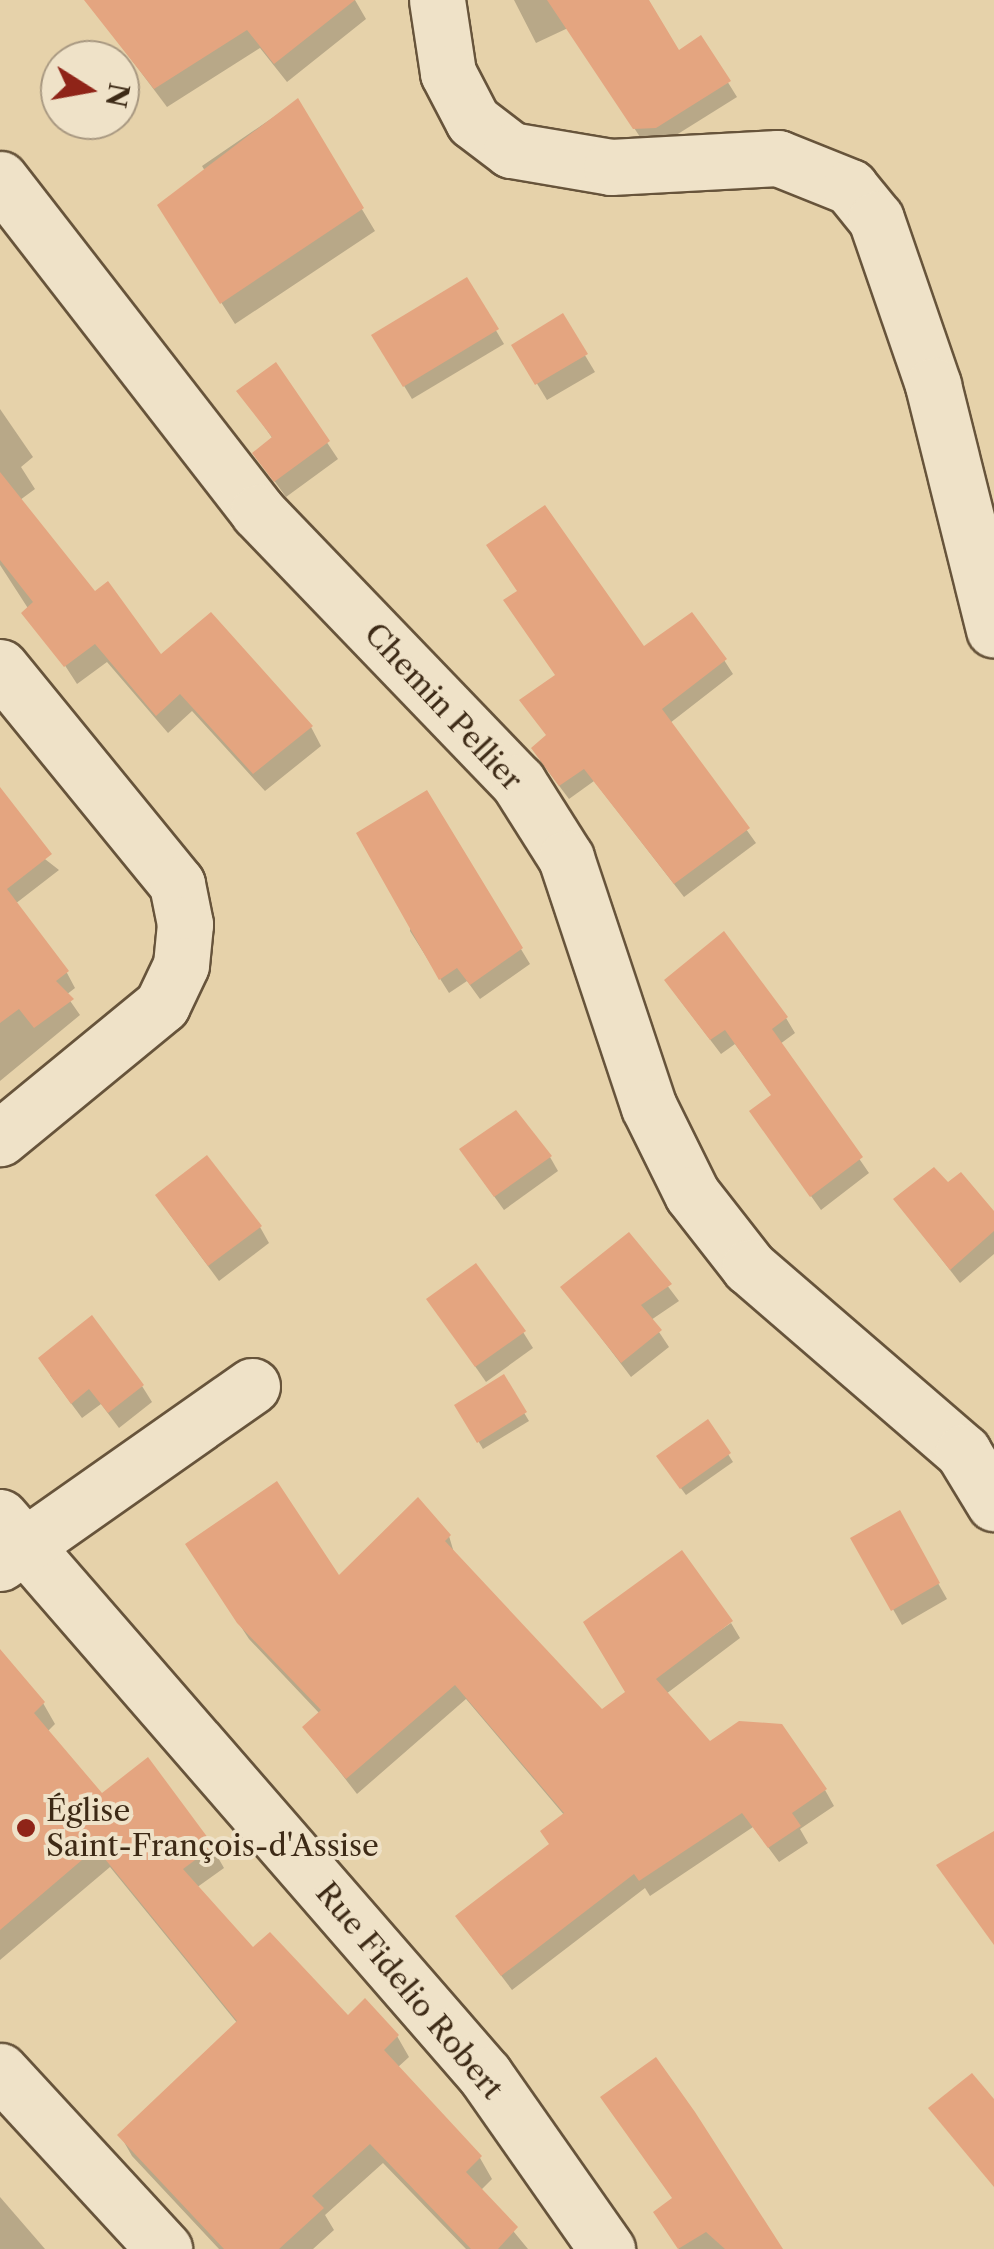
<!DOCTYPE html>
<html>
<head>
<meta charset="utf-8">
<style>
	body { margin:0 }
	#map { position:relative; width:994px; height:2249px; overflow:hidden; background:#e6d2aa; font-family:"Libre Caslon Text",serif }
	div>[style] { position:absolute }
	.shadow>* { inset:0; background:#0003 }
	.building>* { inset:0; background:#e4a580 }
	.roads { filter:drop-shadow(2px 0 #67543b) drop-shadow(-2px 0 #67543b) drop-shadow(0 2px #67543b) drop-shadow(0 -2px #67543b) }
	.minor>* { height:55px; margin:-27.5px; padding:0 27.5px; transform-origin:27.5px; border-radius:27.5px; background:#efe2c8 }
	.dots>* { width:28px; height:28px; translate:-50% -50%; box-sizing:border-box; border:5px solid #efe2c8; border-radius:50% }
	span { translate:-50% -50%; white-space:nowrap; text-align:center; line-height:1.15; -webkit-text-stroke:8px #efe2c8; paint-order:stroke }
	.street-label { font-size:30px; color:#3d2a16 }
	.poi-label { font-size:30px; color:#3d2a16 }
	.left { translate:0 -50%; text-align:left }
	.north { position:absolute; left:40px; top:40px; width:100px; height:100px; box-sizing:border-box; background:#efe2c8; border:2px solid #a89881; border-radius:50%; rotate:101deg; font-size:28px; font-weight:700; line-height:40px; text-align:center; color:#3d2a16 }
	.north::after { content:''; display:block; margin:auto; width:35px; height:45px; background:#8f2418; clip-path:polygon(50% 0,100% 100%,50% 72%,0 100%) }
</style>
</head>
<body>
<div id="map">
	<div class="shadow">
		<div style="clip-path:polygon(117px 0,355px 0,366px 19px,287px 82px,260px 48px,167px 107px,98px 15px)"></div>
		<div style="clip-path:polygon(514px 0,621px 0,678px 53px,701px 39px,737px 97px,665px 142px,644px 143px,568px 28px,536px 43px)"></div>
		<div style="clip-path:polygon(297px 101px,375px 231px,235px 324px,173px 227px,208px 176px,202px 166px)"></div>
		<div style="clip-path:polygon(466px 280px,504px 344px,412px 399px,374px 336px)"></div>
		<div style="clip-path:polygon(562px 317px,595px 372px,547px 400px,514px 346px)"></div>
		<div style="clip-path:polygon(276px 366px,338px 459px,286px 497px,255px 454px,273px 439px,240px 392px)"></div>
		<div style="clip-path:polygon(0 409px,33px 457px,21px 467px,35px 489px,20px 500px,94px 594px,160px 658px,311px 727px,321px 746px,265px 791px,192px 711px,168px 733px,107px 662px,77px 684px,0 565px)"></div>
		<div style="clip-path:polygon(643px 650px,724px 660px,733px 674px,670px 723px,756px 843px,684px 897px,594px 781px,569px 799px,542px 763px,548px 737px,523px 701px)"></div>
		<div style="clip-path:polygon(426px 793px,530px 964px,480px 999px,467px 981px,449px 993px,410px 931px)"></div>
		<div style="clip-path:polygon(0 824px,59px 870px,15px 904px,67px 973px,75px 988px,66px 995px,80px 1015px,0 1081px)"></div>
		<div style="clip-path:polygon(676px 995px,786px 1018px,795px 1033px,780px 1044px,869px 1173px,821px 1210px,761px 1126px,773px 1096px,735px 1044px,721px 1054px)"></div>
		<div style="clip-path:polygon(550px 1157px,558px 1171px,504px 1210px,470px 1163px)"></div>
		<div style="clip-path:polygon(947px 1186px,994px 1217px,994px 1254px,960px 1283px,896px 1200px)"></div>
		<div style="clip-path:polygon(168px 1212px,260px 1227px,269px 1243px,219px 1281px)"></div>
		<div style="clip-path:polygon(629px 1235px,679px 1301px,651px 1320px,669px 1347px,631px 1377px,563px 1288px)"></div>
		<div style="clip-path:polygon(429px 1300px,523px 1332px,533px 1348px,486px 1382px)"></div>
		<div style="clip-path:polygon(50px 1375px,142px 1386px,152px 1402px,119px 1428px,101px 1404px,82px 1418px)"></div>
		<div style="clip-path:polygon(503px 1378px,529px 1421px,483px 1449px,457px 1406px)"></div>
		<div style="clip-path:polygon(708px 1422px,733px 1462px,686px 1495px,663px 1464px)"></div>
		<div style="clip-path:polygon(899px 1514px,947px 1599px,902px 1625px,853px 1539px)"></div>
		<div style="clip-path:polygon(449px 1536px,455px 1556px,602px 1712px,731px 1623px,740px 1638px,666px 1694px,710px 1745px,825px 1790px,834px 1806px,800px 1829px,808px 1843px,779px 1862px,753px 1827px,650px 1896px,645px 1888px,512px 1990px,468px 1932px,551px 1846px,565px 1816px,466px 1699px,357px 1794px,305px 1727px,320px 1714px,249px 1639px,197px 1560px,338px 1579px)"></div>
		<div style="clip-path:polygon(0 1670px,43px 1703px,55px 1724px,47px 1732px,101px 1797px,212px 1847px,224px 1868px,196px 1888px,253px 1951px,348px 2019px,397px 2036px,409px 2057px,397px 2068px,480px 2158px,492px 2179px,480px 2191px,528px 2249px,466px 2249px,383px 2163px,325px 2215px,334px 2230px,313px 2249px,219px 2249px,132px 2156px,120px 2135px,238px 2024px,110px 1867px,0 1960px)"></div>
		<div style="clip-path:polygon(0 2197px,45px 2249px,0 2249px)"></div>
		<div style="clip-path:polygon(656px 2213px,757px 2249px,679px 2249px)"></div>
	</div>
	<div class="building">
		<div style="clip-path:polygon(84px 0,355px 0,274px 64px,247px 30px,154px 89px)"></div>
		<div style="clip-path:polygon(547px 0,649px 0,679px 50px,701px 35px,731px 81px,656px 128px,633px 129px)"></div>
		<div style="clip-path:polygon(298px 98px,364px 208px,220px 304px,157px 205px)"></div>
		<div style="clip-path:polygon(467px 277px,499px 329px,403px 387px,371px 335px)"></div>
		<div style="clip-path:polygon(563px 313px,588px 354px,535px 385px,511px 345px)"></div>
		<div style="clip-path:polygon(276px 362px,330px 441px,274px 482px,252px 453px,272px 437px,236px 391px)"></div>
		<div style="clip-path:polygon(0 472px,95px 591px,108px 581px,161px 654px,211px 612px,313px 726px,253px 774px,180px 694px,156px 716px,95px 644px,64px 667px,21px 613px,33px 602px,0 560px)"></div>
		<div style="clip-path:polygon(545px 505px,644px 646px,692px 612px,727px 659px,662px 709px,750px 828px,674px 884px,584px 769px,559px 786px,531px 748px,546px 735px,519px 700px,555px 675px,503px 600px,517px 591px,486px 545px)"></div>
		<div style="clip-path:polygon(0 787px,52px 854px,7px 889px,69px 971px,56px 981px,74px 999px,34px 1028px,19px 1009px,0 1023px)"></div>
		<div style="clip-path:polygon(427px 790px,523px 948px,470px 985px,457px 968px,439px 980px,356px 833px)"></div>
		<div style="clip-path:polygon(724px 931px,788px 1017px,772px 1029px,863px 1157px,810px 1197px,749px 1111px,771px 1095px,725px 1030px,710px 1040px,664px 980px)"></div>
		<div style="clip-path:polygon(516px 1110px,552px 1156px,494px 1197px,459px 1149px)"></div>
		<div style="clip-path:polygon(207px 1155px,262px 1226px,208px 1266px,155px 1195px)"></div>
		<div style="clip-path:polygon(934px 1167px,948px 1182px,961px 1172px,994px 1211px,994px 1231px,950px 1270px,893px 1199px)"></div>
		<div style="clip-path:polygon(629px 1232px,672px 1284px,641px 1305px,662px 1330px,621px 1363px,560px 1287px)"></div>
		<div style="clip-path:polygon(476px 1263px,526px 1331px,475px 1367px,426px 1299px)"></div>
		<div style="clip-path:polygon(92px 1315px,144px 1385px,108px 1413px,89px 1389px,71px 1404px,38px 1358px)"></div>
		<div style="clip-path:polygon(504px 1374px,527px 1412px,477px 1443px,454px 1405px)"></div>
		<div style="clip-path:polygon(708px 1419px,731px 1453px,680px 1489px,656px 1456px)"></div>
		<div style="clip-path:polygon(277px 1481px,339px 1575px,418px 1497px,451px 1535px,445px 1541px,602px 1709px,625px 1692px,583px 1622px,682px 1550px,733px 1621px,656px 1679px,710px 1741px,739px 1721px,782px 1724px,827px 1789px,792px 1813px,801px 1826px,768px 1848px,742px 1813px,639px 1881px,634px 1874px,501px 1976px,455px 1916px,549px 1844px,540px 1831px,564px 1813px,455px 1685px,346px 1779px,302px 1727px,321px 1710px,237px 1623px,185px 1544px)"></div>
		<div style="clip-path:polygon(900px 1510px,940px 1583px,891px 1611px,850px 1538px)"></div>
		<div style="clip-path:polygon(0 1649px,45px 1702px,34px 1713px,102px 1793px,148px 1757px,214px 1846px,183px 1869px,253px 1947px,270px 1932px,348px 2015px,365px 1998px,399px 2035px,384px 2050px,482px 2156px,466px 2172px,518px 2227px,498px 2249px,471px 2249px,370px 2144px,312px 2196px,324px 2208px,279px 2249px,224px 2249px,117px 2135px,237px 2021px,96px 1848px,0 1930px)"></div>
		<div style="clip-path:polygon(994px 1831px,994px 1945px,936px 1865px)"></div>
		<div style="clip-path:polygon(656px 2057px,695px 2112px,783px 2249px,725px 2249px,706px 2232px,678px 2249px,653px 2212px,672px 2198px,600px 2097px)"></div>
		<div style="clip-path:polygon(972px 2073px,994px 2099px,994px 2187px,928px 2108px)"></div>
	</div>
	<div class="roads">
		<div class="minor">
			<div style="left:437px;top:0;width:74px;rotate:81.4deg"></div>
			<div style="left:448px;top:73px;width:54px;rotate:62.5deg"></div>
			<div style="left:473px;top:121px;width:48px;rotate:37.3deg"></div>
			<div style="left:511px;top:150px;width:101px;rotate:9.6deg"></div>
			<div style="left:611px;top:167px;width:167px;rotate:-3.1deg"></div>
			<div style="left:778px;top:158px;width:78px;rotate:21.9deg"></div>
			<div style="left:850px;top:187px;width:41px;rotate:50.9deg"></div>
			<div style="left:876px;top:219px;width:176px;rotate:71deg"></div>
			<div style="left:933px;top:385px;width:252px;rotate:76deg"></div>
			<div style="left:0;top:179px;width:421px;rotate:52.2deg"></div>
			<div style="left:258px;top:512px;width:375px;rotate:46.1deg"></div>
			<div style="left:518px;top:782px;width:90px;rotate:57.7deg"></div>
			<div style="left:566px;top:858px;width:262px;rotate:71.6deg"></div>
			<div style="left:649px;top:1107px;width:97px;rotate:63.7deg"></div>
			<div style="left:692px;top:1194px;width:93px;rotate:52deg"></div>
			<div style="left:749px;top:1267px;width:283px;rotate:40.8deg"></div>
			<div style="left:963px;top:1452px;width:60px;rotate:58.7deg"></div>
			<div style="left:0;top:667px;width:280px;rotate:50.8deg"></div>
			<div style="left:177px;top:884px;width:41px;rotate:78.7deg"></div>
			<div style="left:185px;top:924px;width:41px;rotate:95.6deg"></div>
			<div style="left:181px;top:965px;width:44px;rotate:115.4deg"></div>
			<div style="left:162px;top:1005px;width:210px;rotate:140.6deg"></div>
			<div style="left:0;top:1517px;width:739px;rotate:49deg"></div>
			<div style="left:485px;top:2075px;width:213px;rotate:55deg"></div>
			<div style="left:0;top:1563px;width:308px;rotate:-35.1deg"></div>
			<div style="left:0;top:2071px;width:242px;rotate:47.3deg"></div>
		</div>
	</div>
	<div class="dots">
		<div style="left:26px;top:1828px;background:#8f2418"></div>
	</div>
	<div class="street-label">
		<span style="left:443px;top:707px;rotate:47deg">Chemin Pellier</span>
		<span style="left:409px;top:1991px;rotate:50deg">Rue Fidelio Robert</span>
	</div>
	<div class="poi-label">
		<span class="left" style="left:46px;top:1828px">Église<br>Saint-François-d'Assise</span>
	</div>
	<div class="north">N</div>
</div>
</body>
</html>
